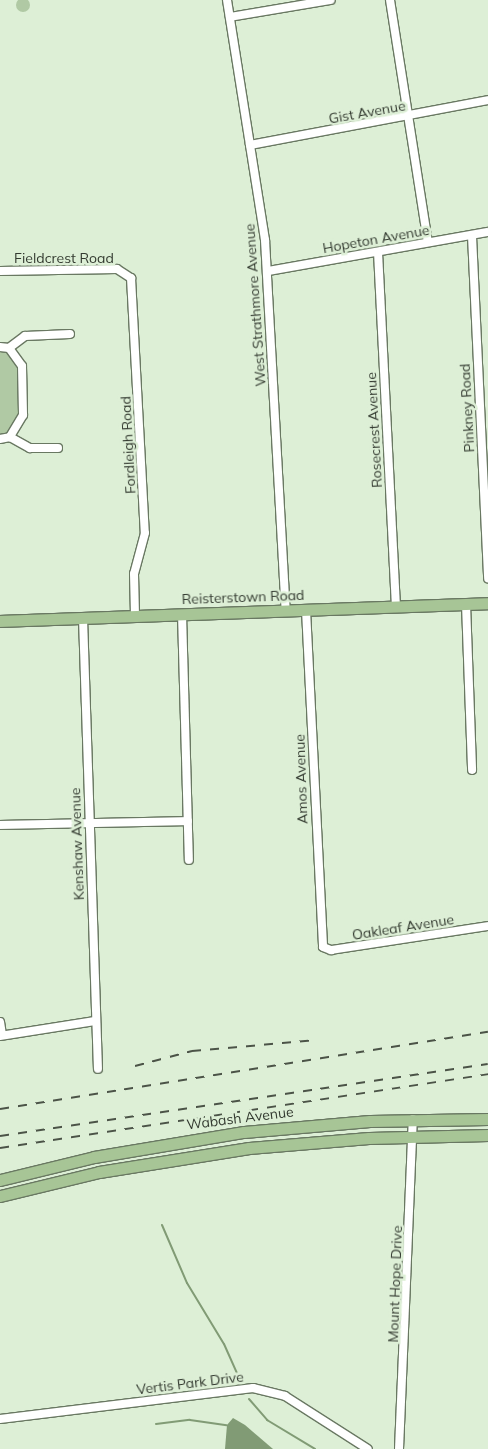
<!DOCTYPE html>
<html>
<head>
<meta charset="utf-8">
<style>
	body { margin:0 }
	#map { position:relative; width:488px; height:1449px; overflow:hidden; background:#ddefd6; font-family:Mulish,sans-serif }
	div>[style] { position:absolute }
	.green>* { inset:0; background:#b0c9a4 }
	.round { border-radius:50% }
	.water>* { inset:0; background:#819b75 }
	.stream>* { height:2px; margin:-1px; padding:0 1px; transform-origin:1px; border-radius:1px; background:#819b75 }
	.roads { filter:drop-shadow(1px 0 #697862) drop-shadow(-1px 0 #697862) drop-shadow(0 1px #697862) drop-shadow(0 -1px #697862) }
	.street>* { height:8px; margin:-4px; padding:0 4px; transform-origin:4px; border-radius:4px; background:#fff }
	.primary>* { height:11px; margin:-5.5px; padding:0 5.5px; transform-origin:5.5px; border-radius:5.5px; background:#a7c596 }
	.rail>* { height:2px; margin-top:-1px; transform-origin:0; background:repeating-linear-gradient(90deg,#4b5347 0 9px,transparent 0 18px) }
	span { translate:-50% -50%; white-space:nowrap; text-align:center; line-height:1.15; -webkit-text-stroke:5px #ddefd6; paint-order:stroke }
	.street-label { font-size:14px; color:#333a30 }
</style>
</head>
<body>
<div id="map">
	<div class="green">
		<div class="round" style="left:16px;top:-2px;width:14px;height:14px"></div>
		<div style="clip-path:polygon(0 350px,9px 352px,19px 367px,19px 424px,0 437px)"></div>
	</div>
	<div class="water">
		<div style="clip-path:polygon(233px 1418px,245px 1425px,273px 1449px,225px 1449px,227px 1425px)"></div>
	</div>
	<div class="stream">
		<div style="left:162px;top:1225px;width:63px;rotate:66.7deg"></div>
		<div style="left:187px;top:1283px;width:71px;rotate:58.8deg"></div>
		<div style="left:224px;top:1344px;width:39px;rotate:66deg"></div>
		<div style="left:249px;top:1399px;width:28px;rotate:49deg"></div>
		<div style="left:267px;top:1420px;width:56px;rotate:31.1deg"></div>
		<div style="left:156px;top:1424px;width:34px;rotate:-7deg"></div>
		<div style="left:190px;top:1420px;width:37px;rotate:8deg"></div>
	</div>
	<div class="roads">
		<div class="street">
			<div style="left:227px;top:0;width:243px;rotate:81deg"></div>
			<div style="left:265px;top:240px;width:371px;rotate:86.8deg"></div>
			<div style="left:390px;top:0;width:245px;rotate:81.1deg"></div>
			<div style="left:230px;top:17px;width:102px;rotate:-9.6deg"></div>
			<div style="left:250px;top:145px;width:242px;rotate:-10.7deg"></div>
			<div style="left:472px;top:236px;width:343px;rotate:87.3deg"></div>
			<div style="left:378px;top:252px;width:354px;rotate:87.1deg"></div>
			<div style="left:0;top:271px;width:117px;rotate:-1deg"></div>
			<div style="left:117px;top:269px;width:17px;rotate:33deg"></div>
			<div style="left:131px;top:278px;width:255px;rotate:86.9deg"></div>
			<div style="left:145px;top:533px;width:42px;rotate:105deg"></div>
			<div style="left:134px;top:574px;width:42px;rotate:88.6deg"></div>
			<div style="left:268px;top:271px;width:223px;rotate:-10.1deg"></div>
			<div style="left:0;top:347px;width:9px;rotate:6deg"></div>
			<div style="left:9px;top:348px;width:20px;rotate:-37deg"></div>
			<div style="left:25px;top:336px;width:45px;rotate:-2.5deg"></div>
			<div style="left:9px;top:348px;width:22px;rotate:54deg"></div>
			<div style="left:22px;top:366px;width:49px;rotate:88.8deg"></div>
			<div style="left:23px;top:415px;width:26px;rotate:121deg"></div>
			<div style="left:0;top:439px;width:10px;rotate:-11deg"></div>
			<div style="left:10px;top:437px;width:23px;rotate:29deg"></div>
			<div style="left:30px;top:448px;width:28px"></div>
			<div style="left:466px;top:604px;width:166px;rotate:87.9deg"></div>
			<div style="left:306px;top:610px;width:337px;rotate:87.1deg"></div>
			<div style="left:323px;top:947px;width:9px;rotate:21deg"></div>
			<div style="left:331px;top:950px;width:159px;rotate:-8.7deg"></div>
			<div style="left:182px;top:614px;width:246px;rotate:88.4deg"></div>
			<div style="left:83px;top:618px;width:451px;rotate:88.1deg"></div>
			<div style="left:0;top:825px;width:188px;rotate:-1.2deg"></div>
			<div style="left:0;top:1022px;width:13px;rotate:81deg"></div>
			<div style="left:0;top:1036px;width:96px;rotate:-9deg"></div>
			<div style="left:0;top:1419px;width:255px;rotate:-7deg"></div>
			<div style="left:253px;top:1388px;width:33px;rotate:14deg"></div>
			<div style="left:285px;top:1396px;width:98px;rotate:32.6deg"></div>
			<div style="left:399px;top:1449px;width:330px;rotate:-87.6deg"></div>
		</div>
		<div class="primary">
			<div style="left:0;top:621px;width:488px;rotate:-2.1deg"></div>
			<div style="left:0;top:1180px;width:97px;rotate:-13.7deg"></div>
			<div style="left:94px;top:1157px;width:152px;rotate:-9.5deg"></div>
			<div style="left:244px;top:1132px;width:126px;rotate:-5deg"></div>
			<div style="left:370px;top:1121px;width:118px;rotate:-1deg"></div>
			<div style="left:0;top:1196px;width:102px;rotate:-13.6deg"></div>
			<div style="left:99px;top:1172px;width:152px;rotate:-9.1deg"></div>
			<div style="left:249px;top:1148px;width:120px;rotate:-4.8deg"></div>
			<div style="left:369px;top:1138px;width:119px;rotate:-1.4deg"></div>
		</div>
	</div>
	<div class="rail">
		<div style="left:135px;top:1066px;width:59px;rotate:-14.7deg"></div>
		<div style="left:192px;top:1051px;width:125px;rotate:-5deg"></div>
		<div style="left:0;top:1109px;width:494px;rotate:-9deg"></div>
		<div style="left:0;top:1136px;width:493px;rotate:-8.4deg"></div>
		<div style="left:0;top:1148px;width:494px;rotate:-8.6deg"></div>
	</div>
	<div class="street-label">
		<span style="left:367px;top:112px;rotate:-10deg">Gist Avenue</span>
		<span style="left:376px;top:239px;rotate:-10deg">Hopeton Avenue</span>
		<span style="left:64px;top:258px">Fieldcrest Road</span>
		<span style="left:255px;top:305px;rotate:-94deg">West Strathmore Avenue</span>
		<span style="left:467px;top:408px;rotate:-93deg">Pinkney Road</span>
		<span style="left:374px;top:430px;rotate:-93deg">Rosecrest Avenue</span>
		<span style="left:128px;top:445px;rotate:-93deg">Fordleigh Road</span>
		<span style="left:243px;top:597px;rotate:-2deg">Reisterstown Road</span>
		<span style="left:301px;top:779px;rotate:-92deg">Amos Avenue</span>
		<span style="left:77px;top:844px;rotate:-92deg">Kenshaw Avenue</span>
		<span style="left:403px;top:927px;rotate:-9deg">Oakleaf Avenue</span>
		<span style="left:240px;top:1118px;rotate:-7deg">Wabash Avenue</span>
		<span style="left:395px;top:1284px;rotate:-88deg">Mount Hope Drive</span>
		<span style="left:190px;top:1383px;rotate:-7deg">Vertis Park Drive</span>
	</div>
</div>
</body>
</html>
